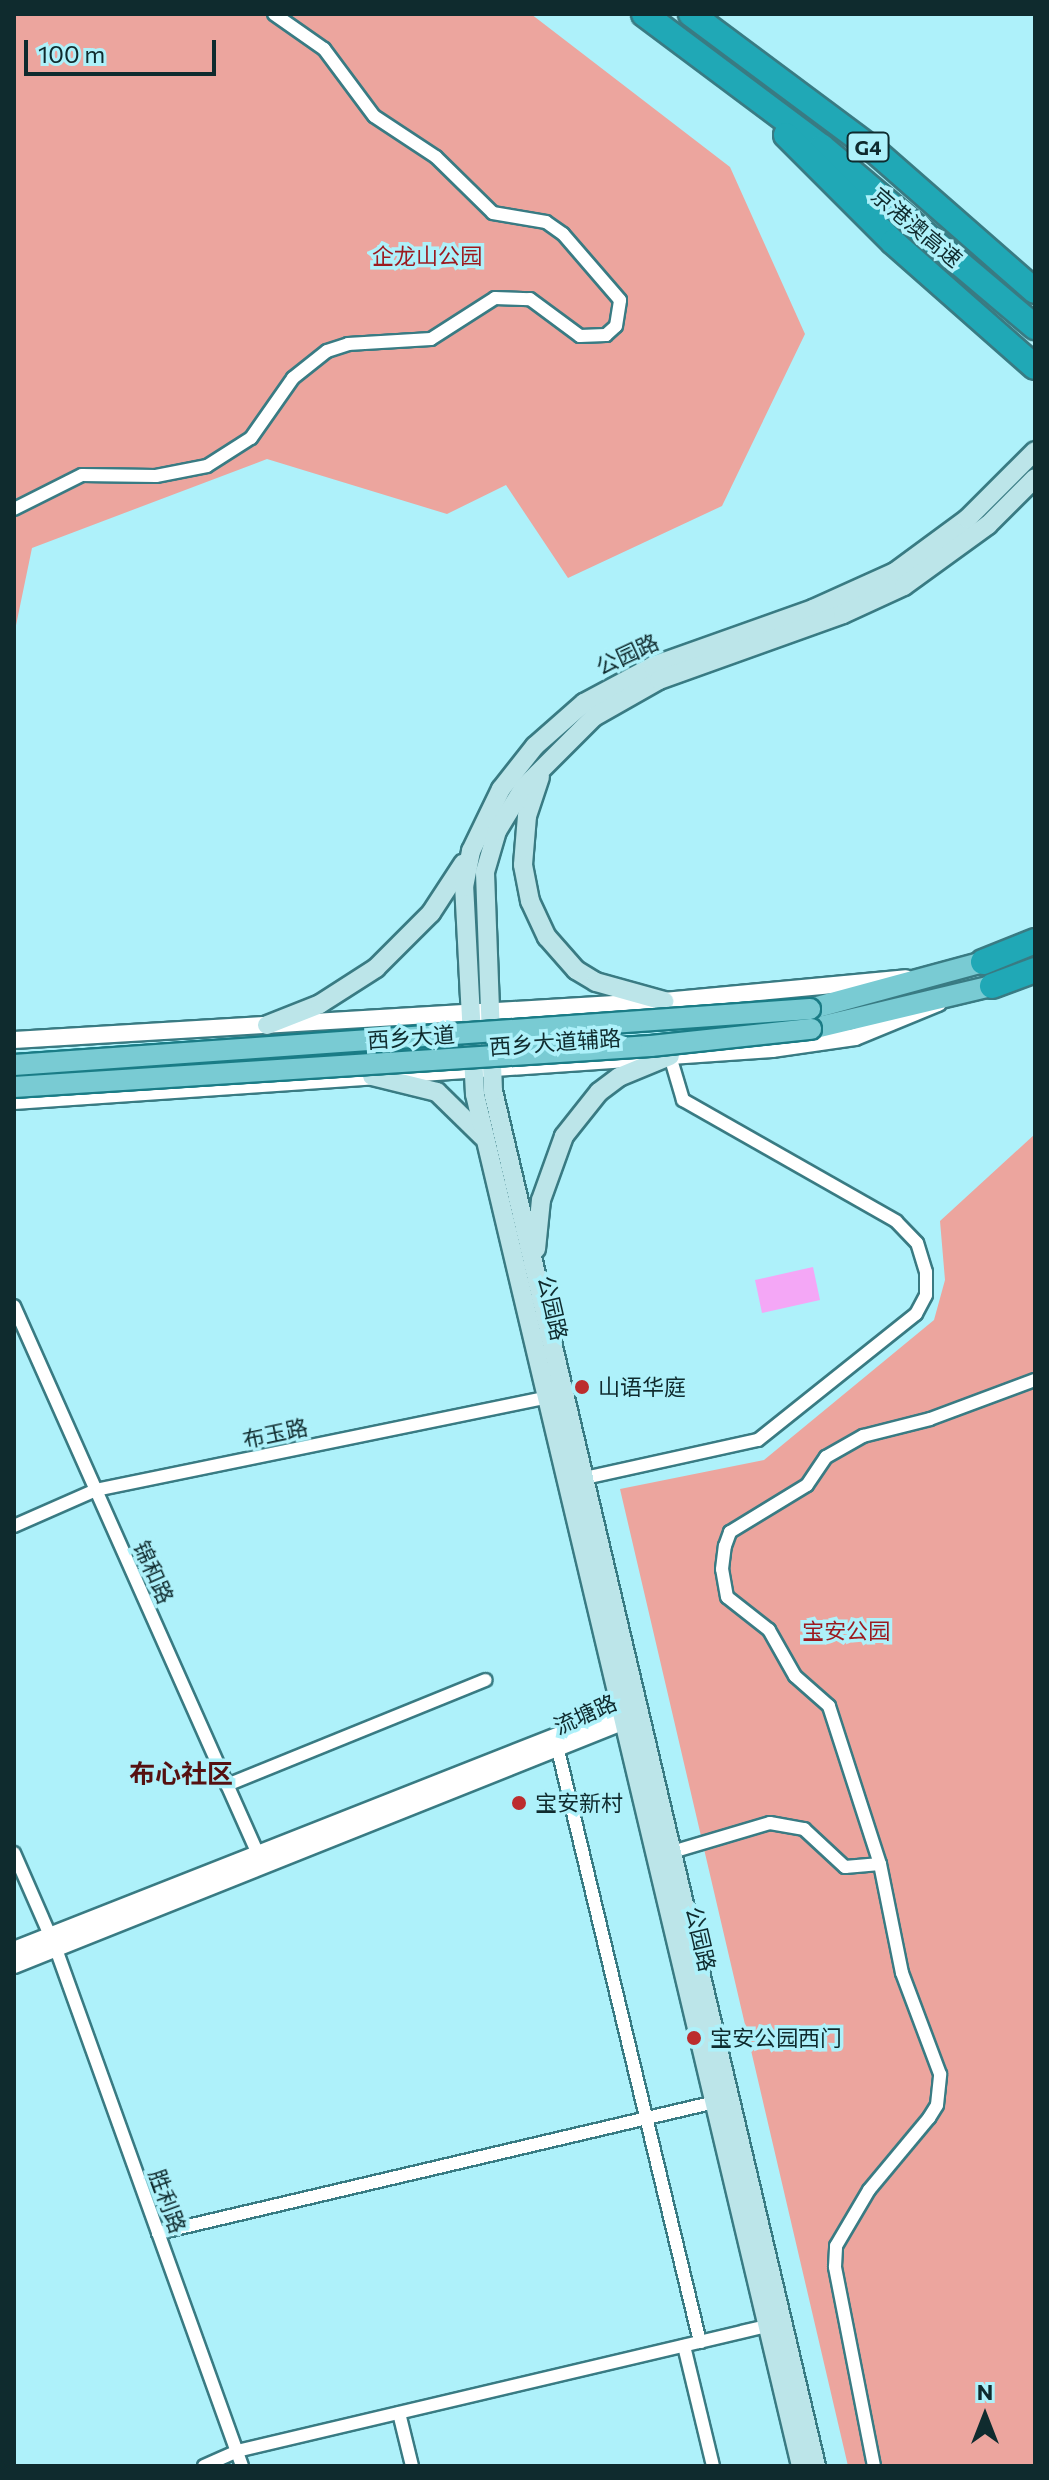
<!DOCTYPE html>
<html>
<head>
<meta charset="utf-8">
<style>
	body { margin:0 }
	#map { position:relative; width:1049px; height:2480px; overflow:hidden; background:#aef1fa; font-family:Commissioner,"Noto Sans SC",sans-serif }
	div>[style] { position:absolute }
	.green>* { inset:0; background:#eca59e }
	.water>* { inset:0; background:#f4a7f6 }
	.roads { filter:drop-shadow(2px 0 #397b83) drop-shadow(-2px 0 #397b83) drop-shadow(0 2px #397b83) drop-shadow(0 -2px #397b83) }
	.minor>* { height:12px; margin:-6px; padding:0 6px; transform-origin:6px; border-radius:6px; background:#fff }
	.tertiary>* { height:16px; margin:-8px; padding:0 8px; transform-origin:8px; border-radius:8px; background:#fff }
	.secondary>* { height:18px; margin:-9px; padding:0 9px; transform-origin:9px; border-radius:9px; background:#bce5e9 }
	.primary>* { height:20px; margin:-10px; padding:0 10px; transform-origin:10px; border-radius:10px; background:#79cbd3 }
	.motorway>* { height:24px; margin:-12px; padding:0 12px; transform-origin:12px; border-radius:12px; background:#20a8b6 }
	.bridges { filter:drop-shadow(2px 0 #1a7c86) drop-shadow(-2px 0 #1a7c86) drop-shadow(0 2px #1a7c86) drop-shadow(0 -2px #1a7c86) }
	.primary-bridge>* { height:20px; margin:-10px; padding:0 10px; transform-origin:10px; border-radius:10px; background:#79cbd3 }
	.dots>* { width:22px; height:22px; translate:-50% -50%; box-sizing:border-box; border:4px solid #aef1fa; border-radius:50% }
	span { translate:-50% -50%; white-space:nowrap; text-align:center; line-height:1.15; -webkit-text-stroke:7px #aef1fa; paint-order:stroke }
	.shield-label span { padding:2px 6px; background:#aef1fa; border:2px solid; border-radius:6px; -webkit-text-stroke-width:0 }
	.shield-label { font-size:20px; color:#0f2b2e; font-weight:700 }
	.street-label { font-size:22px; color:#0f2b2e }
	.park-label { font-size:22px; color:#9c191e }
	.poi-label { font-size:22px; color:#0f2b2e }
	.left { translate:0 -50%; text-align:left }
	.quarter-label { font-size:26px; color:#561111; font-weight:700 }
	.frame { position:absolute; inset:0; border:16px solid #0f2b2e; pointer-events:none }
	.north { position:absolute; left:945px; top:2376px; width:80px; height:80px; -webkit-text-stroke:6px #aef1fa; paint-order:stroke; rotate:0deg; font-size:22px; font-weight:700; line-height:32px; text-align:center; color:#0f2b2e }
	.north::after { content:''; display:block; margin:auto; width:28px; height:36px; background:#0f2b2e; clip-path:polygon(50% 0,100% 100%,50% 72%,0 100%) }
	.scale { position:absolute; left:24px; top:40px; width:192px; height:36px; box-sizing:border-box; border:4px solid #0f2b2e; border-top:0; padding-left:10px; font-size:24px; line-height:28px; white-space:nowrap; color:#0f2b2e; -webkit-text-stroke:6px #aef1fa; paint-order:stroke }
</style>
</head>
<body>
<div id="map">
	<div class="green">
		<div style="clip-path:polygon(14px 14px,531px 14px,730px 167px,805px 334px,722px 506px,568px 578px,506px 485px,447px 514px,267px 459px,32px 548px,14px 635px)"></div>
		<div style="clip-path:polygon(1035px 1134px,1035px 2466px,848px 2466px,620px 1489px,764px 1460px,934px 1320px,945px 1280px,940px 1221px)"></div>
	</div>
	<div class="water">
		<div style="clip-path:polygon(813px 1267px,820px 1300px,762px 1313px,755px 1280px)"></div>
	</div>
	<div class="roads">
		<div class="minor">
			<div style="left:14px;top:509px;width:76px;rotate:-26.6deg"></div>
			<div style="left:82px;top:475px;width:74px;rotate:0.8deg"></div>
			<div style="left:156px;top:476px;width:52px;rotate:-11.1deg"></div>
			<div style="left:207px;top:466px;width:52px;rotate:-32.5deg"></div>
			<div style="left:251px;top:438px;width:73px;rotate:-55deg"></div>
			<div style="left:293px;top:378px;width:43px;rotate:-38.5deg"></div>
			<div style="left:327px;top:351px;width:22px;rotate:-18deg"></div>
			<div style="left:348px;top:344px;width:83px;rotate:-3.4deg"></div>
			<div style="left:431px;top:339px;width:76px;rotate:-32.6deg"></div>
			<div style="left:495px;top:298px;width:35px;rotate:2deg"></div>
			<div style="left:530px;top:299px;width:62px;rotate:36.5deg"></div>
			<div style="left:580px;top:336px;width:26px;rotate:-2deg"></div>
			<div style="left:606px;top:335px;width:13px;rotate:-42deg"></div>
			<div style="left:616px;top:326px;width:26px;rotate:-81deg"></div>
			<div style="left:620px;top:300px;width:87px;rotate:-130.8deg"></div>
			<div style="left:563px;top:234px;width:21px;rotate:-145deg"></div>
			<div style="left:546px;top:222px;width:54px;rotate:-170.4deg"></div>
			<div style="left:493px;top:213px;width:80px;rotate:-135.5deg"></div>
			<div style="left:436px;top:157px;width:74px;rotate:-146.5deg"></div>
			<div style="left:374px;top:116px;width:84px;rotate:-126.7deg"></div>
			<div style="left:324px;top:49px;width:61px;rotate:-145deg"></div>
			<div style="left:14px;top:1306px;width:600px;rotate:66deg"></div>
			<div style="left:580px;top:1479px;width:182px;rotate:-12.4deg"></div>
			<div style="left:758px;top:1440px;width:202px;rotate:-38.6deg"></div>
			<div style="left:916px;top:1314px;width:21px;rotate:-62deg"></div>
			<div style="left:926px;top:1295px;width:23px;rotate:-90deg"></div>
			<div style="left:926px;top:1272px;width:30px;rotate:-107deg"></div>
			<div style="left:917px;top:1243px;width:30px;rotate:-134deg"></div>
			<div style="left:896px;top:1221px;width:245px;rotate:-150.4deg"></div>
			<div style="left:683px;top:1100px;width:46px;rotate:-106.5deg"></div>
			<div style="left:14px;top:1526px;width:90px;rotate:-23.7deg"></div>
			<div style="left:96px;top:1490px;width:462px;rotate:-11.6deg"></div>
			<div style="left:558px;top:1750px;width:609px;rotate:76.51deg"></div>
			<div style="left:227px;top:1785px;width:279px;rotate:-22.1deg"></div>
			<div style="left:672px;top:1852px;width:102px;rotate:-16.5deg"></div>
			<div style="left:770px;top:1823px;width:35px;rotate:10deg"></div>
			<div style="left:804px;top:1829px;width:56px;rotate:42.8deg"></div>
			<div style="left:845px;top:1867px;width:35px;rotate:-5deg"></div>
			<div style="left:14px;top:1853px;width:105px;rotate:66.4deg"></div>
			<div style="left:56px;top:1949px;width:549px;rotate:70.21deg"></div>
			<div style="left:158px;top:2233px;width:572px;rotate:-13.23deg"></div>
			<div style="left:684px;top:2346px;width:123px;rotate:76.4deg"></div>
			<div style="left:399px;top:2413px;width:55px;rotate:76.2deg"></div>
			<div style="left:204px;top:2466px;width:36px;rotate:-24deg"></div>
			<div style="left:237px;top:2451px;width:553px;rotate:-13.28deg"></div>
			<div style="left:874px;top:2466px;width:203px;rotate:-101.1deg"></div>
			<div style="left:835px;top:2267px;width:21px;rotate:-87deg"></div>
			<div style="left:836px;top:2246px;width:65px;rotate:-59.5deg"></div>
			<div style="left:869px;top:2190px;width:94px;rotate:-50.2deg"></div>
			<div style="left:929px;top:2118px;width:15px;rotate:-58deg"></div>
			<div style="left:937px;top:2105px;width:31px;rotate:-84deg"></div>
			<div style="left:940px;top:2074px;width:108px;rotate:-110.6deg"></div>
			<div style="left:902px;top:1973px;width:111px;rotate:-101.4deg"></div>
			<div style="left:880px;top:1864px;width:166px;rotate:-107.9deg"></div>
			<div style="left:829px;top:1706px;width:45px;rotate:-138.6deg"></div>
			<div style="left:795px;top:1676px;width:53px;rotate:-119.5deg"></div>
			<div style="left:769px;top:1630px;width:53px;rotate:-141.8deg"></div>
			<div style="left:727px;top:1597px;width:28px;rotate:-100deg"></div>
			<div style="left:722px;top:1569px;width:23px;rotate:-83deg"></div>
			<div style="left:725px;top:1546px;width:15px;rotate:-70deg"></div>
			<div style="left:730px;top:1532px;width:90px;rotate:-31.4deg"></div>
			<div style="left:807px;top:1485px;width:34px;rotate:-56deg"></div>
			<div style="left:826px;top:1457px;width:43px;rotate:-29.6deg"></div>
			<div style="left:863px;top:1436px;width:69px;rotate:-14.2deg"></div>
			<div style="left:930px;top:1419px;width:112px;rotate:-20.4deg"></div>
		</div>
		<div class="tertiary">
			<div style="left:14px;top:1040px;width:651px;rotate:-3.43deg"></div>
			<div style="left:664px;top:1001px;width:243px;rotate:-5.4deg"></div>
			<div style="left:14px;top:1101px;width:760px;rotate:-3.92deg"></div>
			<div style="left:772px;top:1049px;width:84px;rotate:-8.2deg"></div>
			<div style="left:855px;top:1037px;width:90px;rotate:-22.3deg"></div>
			<div style="left:14px;top:1950px;width:655px;rotate:-21.51deg"></div>
			<div style="left:623px;top:1710px;width:10px;rotate:6deg"></div>
			<div style="left:14px;top:1965px;width:666px;rotate:-21.79deg"></div>
		</div>
		<div class="secondary">
			<div style="left:540px;top:777px;width:41px;rotate:108.4deg"></div>
			<div style="left:527px;top:816px;width:49px;rotate:94.7deg"></div>
			<div style="left:523px;top:865px;width:37px;rotate:79deg"></div>
			<div style="left:530px;top:901px;width:40px;rotate:65deg"></div>
			<div style="left:547px;top:937px;width:44px;rotate:48.7deg"></div>
			<div style="left:576px;top:970px;width:23px;rotate:31deg"></div>
			<div style="left:596px;top:982px;width:71px;rotate:15.6deg"></div>
			<div style="left:267px;top:1025px;width:57px;rotate:-21.6deg"></div>
			<div style="left:320px;top:1004px;width:67px;rotate:-32.7deg"></div>
			<div style="left:376px;top:968px;width:78px;rotate:-45deg"></div>
			<div style="left:431px;top:913px;width:59px;rotate:-56.9deg"></div>
			<div style="left:372px;top:1076px;width:67px;rotate:13.8deg"></div>
			<div style="left:437px;top:1092px;width:64px;rotate:44.4deg"></div>
			<div style="left:536px;top:1249px;width:49px;rotate:-84.2deg"></div>
			<div style="left:541px;top:1200px;width:68px;rotate:-70.2deg"></div>
			<div style="left:564px;top:1136px;width:56px;rotate:-51.5deg"></div>
			<div style="left:599px;top:1092px;width:25px;rotate:-37deg"></div>
			<div style="left:619px;top:1077px;width:55px;rotate:-22.4deg"></div>
			<div style="left:801px;top:2466px;width:1410px;rotate:-103.37deg"></div>
			<div style="left:475px;top:1094px;width:207px;rotate:-93deg"></div>
			<div style="left:464px;top:887px;width:37px;rotate:-79deg"></div>
			<div style="left:471px;top:851px;width:69px;rotate:-64.2deg"></div>
			<div style="left:501px;top:789px;width:55px;rotate:-51.7deg"></div>
			<div style="left:535px;top:746px;width:65px;rotate:-41.3deg"></div>
			<div style="left:584px;top:703px;width:78px;rotate:-28.2deg"></div>
			<div style="left:653px;top:666px;width:170px;rotate:-19.6deg"></div>
			<div style="left:813px;top:609px;width:90px;rotate:-24.3deg"></div>
			<div style="left:895px;top:572px;width:89px;rotate:-36.4deg"></div>
			<div style="left:967px;top:519px;width:96px;rotate:-45deg"></div>
			<div style="left:816px;top:2466px;width:1412px;rotate:-103.22deg"></div>
			<div style="left:493px;top:1091px;width:219px;rotate:-92.1deg"></div>
			<div style="left:485px;top:872px;width:43px;rotate:-73.7deg"></div>
			<div style="left:497px;top:831px;width:52px;rotate:-58.5deg"></div>
			<div style="left:524px;top:787px;width:99px;rotate:-45deg"></div>
			<div style="left:594px;top:717px;width:75px;rotate:-29.6deg"></div>
			<div style="left:659px;top:680px;width:195px;rotate:-19.7deg"></div>
			<div style="left:843px;top:614px;width:67px;rotate:-24.7deg"></div>
			<div style="left:904px;top:586px;width:104px;rotate:-36deg"></div>
			<div style="left:988px;top:525px;width:66px;rotate:-45deg"></div>
		</div>
		<div class="primary">
			<div style="left:810px;top:1009px;width:179px;rotate:-15.2deg"></div>
			<div style="left:811px;top:1029px;width:186px;rotate:-13.4deg"></div>
		</div>
		<div class="motorway">
			<div style="left:644px;top:14px;width:222px;rotate:36.8deg"></div>
			<div style="left:822px;top:147px;width:279px;rotate:40.2deg"></div>
			<div style="left:691px;top:14px;width:231px;rotate:36.7deg"></div>
			<div style="left:876px;top:152px;width:211px;rotate:41.2deg"></div>
			<div style="left:786px;top:135px;width:151px;rotate:45deg"></div>
			<div style="left:893px;top:242px;width:189px;rotate:41.4deg"></div>
			<div style="left:983px;top:962px;width:56px;rotate:-22deg"></div>
			<div style="left:992px;top:986px;width:46px;rotate:-20.4deg"></div>
		</div>
	</div>
	<div class="bridges">
		<div class="primary-bridge">
			<div style="left:14px;top:1065px;width:798px;rotate:-4.02deg"></div>
			<div style="left:14px;top:1087px;width:638px;rotate:-3.68deg"></div>
			<div style="left:651px;top:1046px;width:161px;rotate:-6.1deg"></div>
		</div>
	</div>
	<div class="dots">
		<div style="left:582px;top:1387px;background:#bc2d2e"></div>
		<div style="left:519px;top:1803px;background:#bc2d2e"></div>
		<div style="left:694px;top:2038px;background:#bc2d2e"></div>
	</div>
	<div class="shield-label">
		<span style="left:868px;top:147px">G4</span>
	</div>
	<div class="street-label">
		<span style="left:917px;top:227px;rotate:40deg">京港澳高速</span>
		<span style="left:627px;top:654px;rotate:-25deg">公园路</span>
		<span style="left:411px;top:1037px;rotate:-4deg">西乡大道</span>
		<span style="left:555px;top:1042px;rotate:-4deg">西乡大道辅路</span>
		<span style="left:553px;top:1308px;rotate:77deg">公园路</span>
		<span style="left:275px;top:1433px;rotate:-12deg">布玉路</span>
		<span style="left:154px;top:1572px;rotate:66deg">锦和路</span>
		<span style="left:585px;top:1714px;rotate:-24deg">流塘路</span>
		<span style="left:701px;top:1939px;rotate:77deg">公园路</span>
		<span style="left:168px;top:2201px;rotate:70deg">胜利路</span>
	</div>
	<div class="park-label">
		<span style="left:427px;top:256px">企龙山公园</span>
		<span style="left:846px;top:1631px">宝安公园</span>
	</div>
	<div class="poi-label">
		<span class="left" style="left:598px;top:1387px">山语华庭</span>
		<span class="left" style="left:535px;top:1803px">宝安新村</span>
		<span class="left" style="left:710px;top:2038px">宝安公园西门</span>
	</div>
	<div class="quarter-label">
		<span style="left:181px;top:1773px">布心社区</span>
	</div>
	<div class="frame"></div>
	<div class="north">N</div>
	<div class="scale">100 m</div>
</div>
</body>
</html>
